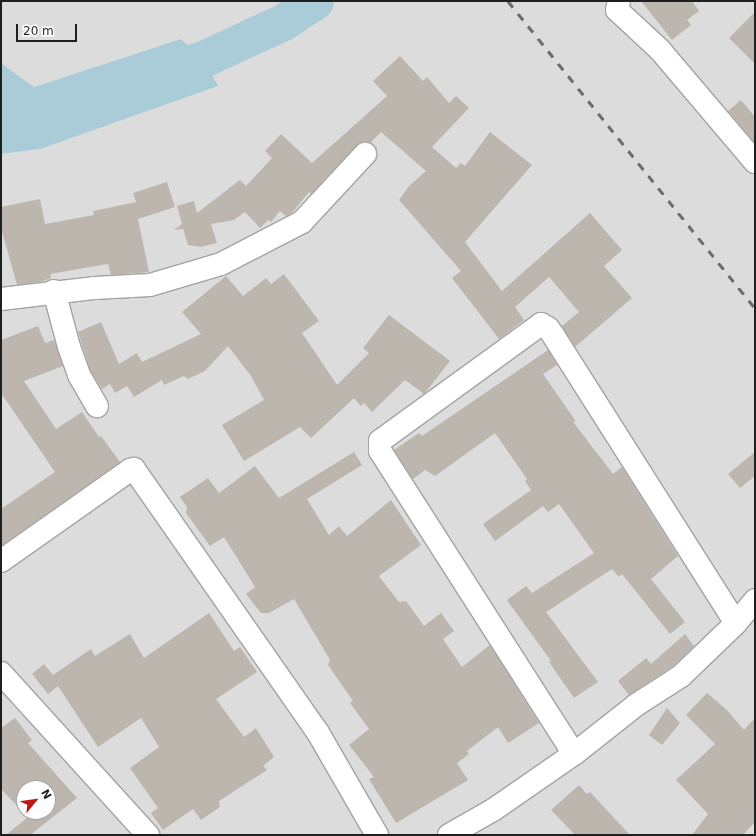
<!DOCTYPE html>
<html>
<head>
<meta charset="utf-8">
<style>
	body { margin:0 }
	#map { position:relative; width:756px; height:836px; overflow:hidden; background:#efece6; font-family:"DejaVu Sans",sans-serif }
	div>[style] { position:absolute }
	.residential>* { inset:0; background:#dddcdc }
	.water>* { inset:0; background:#aaccd9 }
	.river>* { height:37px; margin:-18.5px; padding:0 18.5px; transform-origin:18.5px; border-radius:18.5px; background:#aaccd9 }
	.building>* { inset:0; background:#bcb6af }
	.roads { filter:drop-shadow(1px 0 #a3a3a3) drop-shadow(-1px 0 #a3a3a3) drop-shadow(0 1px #a3a3a3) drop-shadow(0 -1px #a3a3a3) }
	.minor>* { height:22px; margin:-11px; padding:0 11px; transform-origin:11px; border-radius:11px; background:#fff }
	.rail>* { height:3px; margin-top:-1.5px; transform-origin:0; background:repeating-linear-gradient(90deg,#6d6d6d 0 8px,transparent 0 16px) }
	span { translate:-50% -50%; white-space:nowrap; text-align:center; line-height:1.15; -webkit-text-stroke:4px #fff; paint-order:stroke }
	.frame { position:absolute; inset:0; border:2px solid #1f1f1f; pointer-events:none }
	.north { position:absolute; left:16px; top:780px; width:40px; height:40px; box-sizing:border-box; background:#fff; border:1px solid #a5a5a5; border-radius:50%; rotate:61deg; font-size:11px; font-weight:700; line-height:16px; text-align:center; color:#1f1f1f }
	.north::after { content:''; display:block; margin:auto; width:14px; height:18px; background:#be1810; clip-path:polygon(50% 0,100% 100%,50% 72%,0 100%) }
	.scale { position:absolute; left:16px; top:24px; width:61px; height:18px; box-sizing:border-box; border:2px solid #1f1f1f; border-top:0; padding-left:5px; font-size:12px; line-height:14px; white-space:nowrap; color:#1f1f1f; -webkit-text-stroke:3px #fff; paint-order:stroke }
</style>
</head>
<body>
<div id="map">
	<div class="residential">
		<div style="clip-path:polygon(evenodd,1px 1px,755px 1px,755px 835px,1px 835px,1px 154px,40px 149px,181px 39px,34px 87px,1px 63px,1px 1px,24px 788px,48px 788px,48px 812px,24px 812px,24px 788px)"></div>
	</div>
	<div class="water">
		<div style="clip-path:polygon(181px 39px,203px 59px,218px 86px,40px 149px,1px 154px,1px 63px,34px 87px)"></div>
	</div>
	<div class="river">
		<div style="left:154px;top:75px;width:52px;rotate:-18.1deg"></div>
		<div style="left:203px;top:59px;width:88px;rotate:-24.8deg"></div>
		<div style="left:283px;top:22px;width:38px;rotate:-33deg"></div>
	</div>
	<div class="building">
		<div style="clip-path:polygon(641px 1px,692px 1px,699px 11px,687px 20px,691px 25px,672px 40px)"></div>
		<div style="clip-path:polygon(755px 12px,755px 64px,729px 38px)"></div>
		<div style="clip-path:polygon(400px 56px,423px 81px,427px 77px,449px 103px,456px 96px,469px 108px,432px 147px,456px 168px,461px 163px,465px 166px,490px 132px,532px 165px,465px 242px,502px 291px,590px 213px,622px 250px,604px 266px,632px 298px,575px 347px,562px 326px,579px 312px,549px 277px,515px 307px,524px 320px,499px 339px,452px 278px,461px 271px,399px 200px,409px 186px,426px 171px,381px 132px,370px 143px,362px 142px,356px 146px,311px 194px,309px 192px,292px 213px,286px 216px,280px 211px,271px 222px,268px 220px,260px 228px,245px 212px,234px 220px,211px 224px,217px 243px,201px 247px,188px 245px,183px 229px,174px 230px,182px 224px,177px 206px,194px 201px,197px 213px,240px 180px,246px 186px,272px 158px,265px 151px,281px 134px,312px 163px,387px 96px,373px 81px)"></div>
		<div style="clip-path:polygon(741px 100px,755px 117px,755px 143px,728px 111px)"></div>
		<div style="clip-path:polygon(167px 182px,175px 207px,138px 219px,149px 272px,111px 275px,108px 264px,50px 274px,51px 278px,40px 282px,17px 285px,1px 228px,1px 207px,40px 199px,45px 224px,94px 215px,93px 211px,136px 202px,133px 193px)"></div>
		<div style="clip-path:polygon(284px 274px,319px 321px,302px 333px,337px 385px,369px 353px,363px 348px,389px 315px,450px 361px,424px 394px,405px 380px,372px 412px,364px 403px,361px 406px,354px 398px,311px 438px,300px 427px,244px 461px,222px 425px,264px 400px,251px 376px,228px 346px,205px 371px,188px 379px,184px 376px,164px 385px,162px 380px,134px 397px,127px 386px,115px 393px,110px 384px,102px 389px,90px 370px,78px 332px,101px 322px,119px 364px,137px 353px,142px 362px,201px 334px,182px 312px,226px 276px,243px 296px,266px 278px,271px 284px)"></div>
		<div style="clip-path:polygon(38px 326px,45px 343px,54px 340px,63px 366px,24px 381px,56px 429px,82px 412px,99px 437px,101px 436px,120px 462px,1px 546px,1px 509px,55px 472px,1px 393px,1px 340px)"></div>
		<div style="clip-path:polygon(548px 350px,557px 365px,543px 374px,575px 420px,574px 423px,613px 474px,622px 467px,678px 556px,651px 579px,685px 622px,670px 634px,622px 574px,619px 577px,612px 569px,546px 612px,598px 682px,574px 698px,549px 662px,551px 661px,507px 600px,526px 586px,532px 593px,594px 553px,559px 504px,548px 512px,543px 506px,495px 541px,483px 524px,531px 490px,525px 481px,527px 479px,495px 433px,435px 476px,425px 470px,413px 479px,394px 450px,419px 433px,422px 436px)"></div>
		<div style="clip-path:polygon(354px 452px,362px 465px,307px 499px,329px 535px,339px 526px,347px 536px,391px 500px,421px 545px,379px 576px,399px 602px,406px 601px,424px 626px,441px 613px,454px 631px,443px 639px,462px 667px,490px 645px,539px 723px,508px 743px,498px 727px,467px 751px,469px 754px,457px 763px,468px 780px,396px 823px,369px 779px,374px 777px,349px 745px,369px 729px,350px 703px,353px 701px,328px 665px,330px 660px,294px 599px,269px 613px,261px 613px,246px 594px,255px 587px,224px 537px,210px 546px,186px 513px,187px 507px,180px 497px,208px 478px,219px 493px,255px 466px,279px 498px)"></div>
		<div style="clip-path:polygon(755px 452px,755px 476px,740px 488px,728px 474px)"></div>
		<div style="clip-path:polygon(209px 613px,234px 651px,240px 647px,257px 672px,216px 699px,244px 737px,256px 728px,274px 757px,263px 766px,267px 770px,219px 801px,220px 807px,201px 820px,193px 809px,163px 830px,151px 813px,158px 808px,130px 768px,159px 747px,141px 718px,98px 747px,58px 686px,48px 694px,32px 674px,44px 664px,53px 675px,91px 649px,95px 656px,130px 634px,144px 658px)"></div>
		<div style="clip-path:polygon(685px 634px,694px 646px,673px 666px,629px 695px,618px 681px,646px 658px,651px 664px)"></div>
		<div style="clip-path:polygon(707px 693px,727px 710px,744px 730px,755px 718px,755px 822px,743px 835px,692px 835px,708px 814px,676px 780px,715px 744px,686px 715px)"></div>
		<div style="clip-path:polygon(667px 708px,680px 723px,662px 745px,649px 735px)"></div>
		<div style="clip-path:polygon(evenodd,15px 718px,32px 740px,28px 743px,77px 798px,30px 835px,6px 835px,28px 817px,1px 789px,1px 728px,15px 718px,24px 788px,48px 788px,48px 812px,24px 812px,24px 788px)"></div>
		<div style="clip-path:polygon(579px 785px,587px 794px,590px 792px,630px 835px,575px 835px,551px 810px)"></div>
	</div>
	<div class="roads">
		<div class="minor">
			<div style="left:619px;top:1px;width:9px;rotate:103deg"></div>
			<div style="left:617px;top:10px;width:59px;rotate:42.9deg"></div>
			<div style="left:660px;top:50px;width:147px;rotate:49.7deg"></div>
			<div style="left:54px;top:291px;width:58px;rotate:75deg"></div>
			<div style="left:69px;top:347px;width:30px;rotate:70deg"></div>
			<div style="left:79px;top:375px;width:36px;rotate:60deg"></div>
			<div style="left:1px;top:299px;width:95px;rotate:-6.7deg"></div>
			<div style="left:95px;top:288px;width:55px;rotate:-3.1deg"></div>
			<div style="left:150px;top:285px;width:74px;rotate:-16.5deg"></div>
			<div style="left:221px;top:264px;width:91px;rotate:-27.4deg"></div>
			<div style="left:302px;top:222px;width:93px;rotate:-47.2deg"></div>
			<div style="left:1px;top:561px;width:158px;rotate:-35.2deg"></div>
			<div style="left:130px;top:470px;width:4px;rotate:-14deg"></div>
			<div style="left:134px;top:469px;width:320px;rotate:55.1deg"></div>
			<div style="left:317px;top:731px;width:120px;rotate:60deg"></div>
			<div style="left:1px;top:673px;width:219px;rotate:47.8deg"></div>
			<div style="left:574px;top:754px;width:360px;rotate:-122.6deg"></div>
			<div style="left:380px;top:451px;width:10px;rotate:-90deg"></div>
			<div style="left:380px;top:441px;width:199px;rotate:-36deg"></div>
			<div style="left:541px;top:324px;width:8px;rotate:30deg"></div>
			<div style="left:548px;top:328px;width:9px;rotate:54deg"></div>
			<div style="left:553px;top:335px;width:341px;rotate:57.6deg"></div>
			<div style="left:449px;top:835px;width:51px;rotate:-29.6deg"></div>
			<div style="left:493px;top:810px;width:98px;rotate:-34.7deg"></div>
			<div style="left:574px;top:754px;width:79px;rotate:-38.3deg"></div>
			<div style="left:636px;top:705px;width:54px;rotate:-32.8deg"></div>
			<div style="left:681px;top:676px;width:76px;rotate:-43.9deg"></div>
			<div style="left:736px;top:623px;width:30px;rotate:-50deg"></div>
		</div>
	</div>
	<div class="rail">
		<div style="left:508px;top:1px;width:394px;rotate:51.2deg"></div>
	</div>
	<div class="frame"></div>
	<div class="north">N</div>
	<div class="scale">20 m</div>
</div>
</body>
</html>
